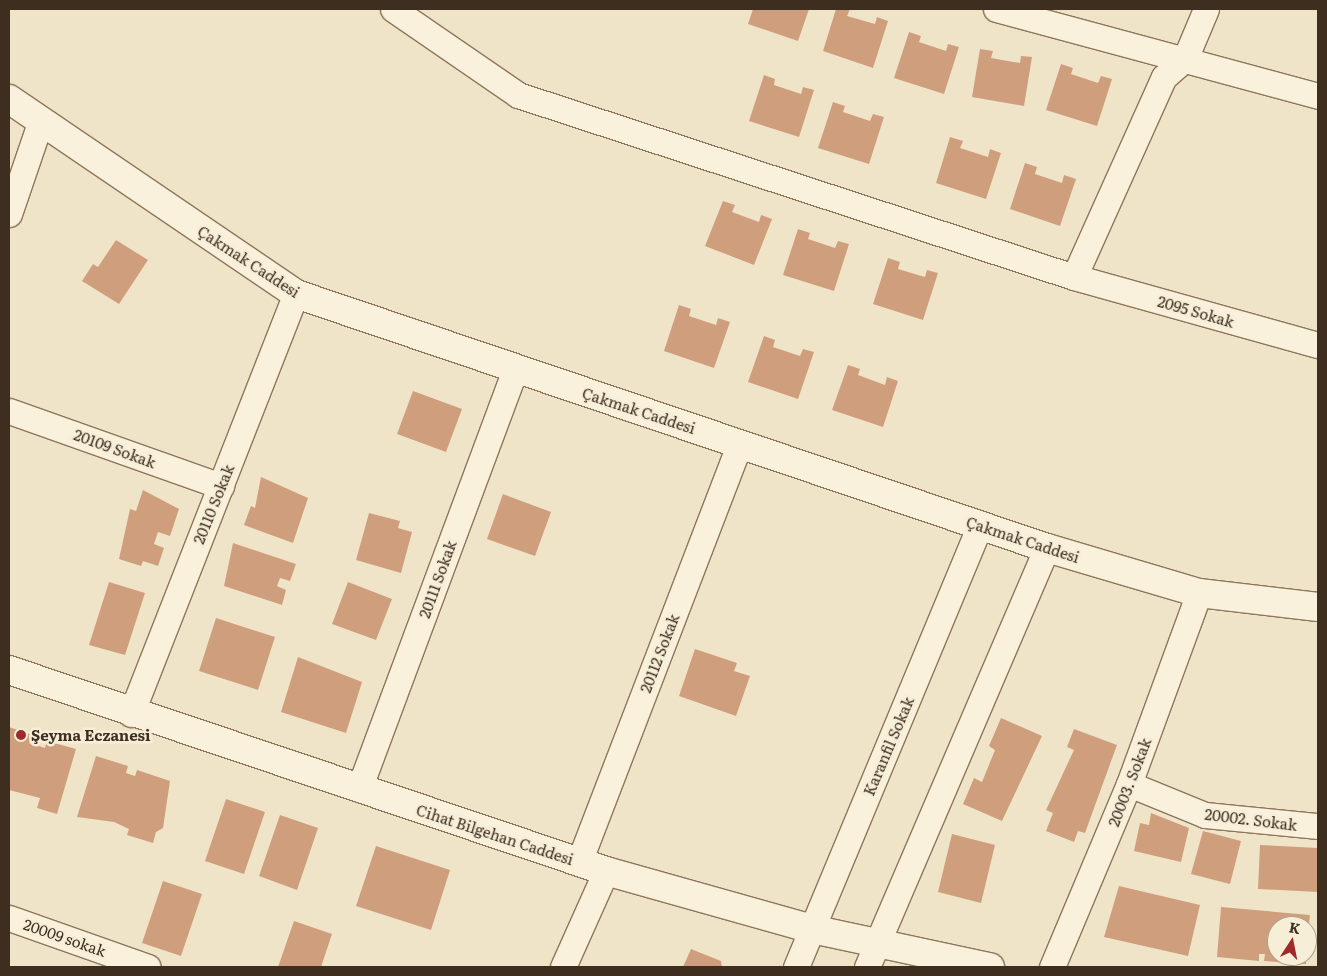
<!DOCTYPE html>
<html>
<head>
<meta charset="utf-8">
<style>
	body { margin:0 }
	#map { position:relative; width:1327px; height:976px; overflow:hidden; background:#f0e4c8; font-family:Literata,serif }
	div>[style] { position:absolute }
	.building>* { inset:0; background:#cf9f7d }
	.roads { filter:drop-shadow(1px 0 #8d765c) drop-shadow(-1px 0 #8d765c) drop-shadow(0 1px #8d765c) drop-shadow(0 -1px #8d765c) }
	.street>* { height:25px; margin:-12.5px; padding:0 12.5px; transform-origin:12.5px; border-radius:12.5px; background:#faf1dc }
	.secondary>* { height:28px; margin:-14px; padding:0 14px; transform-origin:14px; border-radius:14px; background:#faf1dc }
	.dots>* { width:14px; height:14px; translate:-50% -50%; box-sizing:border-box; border:2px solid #f7eed8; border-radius:50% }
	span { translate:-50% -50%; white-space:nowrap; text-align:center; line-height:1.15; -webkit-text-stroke:5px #f7eed8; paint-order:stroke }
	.street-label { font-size:15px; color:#3d2e20 }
	.poi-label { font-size:15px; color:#3d2e20; font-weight:700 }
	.left { translate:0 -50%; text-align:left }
	.frame { position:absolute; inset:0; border:10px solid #3d2e20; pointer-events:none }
	.north { position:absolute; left:1267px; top:916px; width:50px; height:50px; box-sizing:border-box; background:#f7eed8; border:1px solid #ada18e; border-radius:50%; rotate:11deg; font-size:14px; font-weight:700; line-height:20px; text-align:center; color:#3d2e20 }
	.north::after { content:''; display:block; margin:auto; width:18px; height:22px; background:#9e2a2b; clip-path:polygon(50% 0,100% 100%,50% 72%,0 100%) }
</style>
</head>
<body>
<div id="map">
	<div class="building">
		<div style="clip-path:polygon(753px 9px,809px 9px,798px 41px,748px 24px)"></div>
		<div style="clip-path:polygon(836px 9px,850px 9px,847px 16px,875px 24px,877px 17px,888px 21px,873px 68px,823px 51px)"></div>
		<div style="clip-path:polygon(909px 32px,921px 36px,919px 42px,946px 51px,948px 44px,959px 47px,944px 94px,894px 78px)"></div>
		<div style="clip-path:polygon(980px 49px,993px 51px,991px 58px,1020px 63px,1021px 56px,1032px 57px,1024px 106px,972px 97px)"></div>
		<div style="clip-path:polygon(1061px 64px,1073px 68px,1071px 74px,1098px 83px,1101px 76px,1112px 79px,1097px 126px,1046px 110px)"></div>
		<div style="clip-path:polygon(764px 75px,775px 79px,774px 85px,801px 94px,803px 87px,814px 90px,799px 137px,749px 121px)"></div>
		<div style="clip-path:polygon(833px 102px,845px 106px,843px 112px,870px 121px,873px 114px,884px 117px,869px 164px,818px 148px)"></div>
		<div style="clip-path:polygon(950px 137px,963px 141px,960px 148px,988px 157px,990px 149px,1001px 153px,986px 199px,936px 183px)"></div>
		<div style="clip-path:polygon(1025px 163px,1037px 167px,1035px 174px,1062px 183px,1064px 175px,1076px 179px,1060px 226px,1010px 209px)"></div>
		<div style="clip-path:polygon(723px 201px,735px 205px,732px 212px,759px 222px,761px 215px,772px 219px,754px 265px,705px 246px)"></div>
		<div style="clip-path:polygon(798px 229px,810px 233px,808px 239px,835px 248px,838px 241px,849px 244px,834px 291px,783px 275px)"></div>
		<div style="clip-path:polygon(116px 240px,148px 260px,119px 304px,82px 281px,93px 264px,98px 267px)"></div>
		<div style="clip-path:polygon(888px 258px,900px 262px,898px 269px,925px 277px,927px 270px,938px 273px,923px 320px,873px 304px)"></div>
		<div style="clip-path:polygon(679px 305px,691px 309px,689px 316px,716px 325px,718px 318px,730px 322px,714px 368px,664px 351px)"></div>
		<div style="clip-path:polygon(764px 336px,775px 340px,773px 347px,800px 356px,803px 349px,814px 352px,798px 399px,748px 382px)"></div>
		<div style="clip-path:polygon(848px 365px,860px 369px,858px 375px,885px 385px,887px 377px,898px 381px,883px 427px,832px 410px)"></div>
		<div style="clip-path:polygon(413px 391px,462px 409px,446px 452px,397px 434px)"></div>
		<div style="clip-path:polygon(261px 477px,308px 498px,293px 543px,244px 525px,251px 506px,255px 508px)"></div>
		<div style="clip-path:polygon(143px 490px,179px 509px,170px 536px,158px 532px,154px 544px,164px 548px,158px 566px,143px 561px,141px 566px,119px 559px,130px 509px,136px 511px)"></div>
		<div style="clip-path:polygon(503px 494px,551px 512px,535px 556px,487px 539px)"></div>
		<div style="clip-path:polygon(369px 513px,400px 521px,398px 528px,412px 532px,401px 573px,356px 560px)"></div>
		<div style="clip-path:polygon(233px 543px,296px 564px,290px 581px,280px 578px,277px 586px,286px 590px,282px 605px,224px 586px)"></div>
		<div style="clip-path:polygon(109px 582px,145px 593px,125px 655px,89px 645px)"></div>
		<div style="clip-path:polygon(348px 582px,392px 599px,376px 640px,332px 624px)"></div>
		<div style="clip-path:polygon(216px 618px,275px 637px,258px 690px,199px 671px)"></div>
		<div style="clip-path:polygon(695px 649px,737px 663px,734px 671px,750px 676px,736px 716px,679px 696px)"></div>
		<div style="clip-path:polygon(298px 657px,362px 682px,346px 733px,281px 712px)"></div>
		<div style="clip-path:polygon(1001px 718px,1042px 736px,1002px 821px,963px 804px,974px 778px,982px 782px,995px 750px,989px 746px)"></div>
		<div style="clip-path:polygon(9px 727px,32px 735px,30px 743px,45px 748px,47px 741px,76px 749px,57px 814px,37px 808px,40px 798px,9px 790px)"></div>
		<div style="clip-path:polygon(1074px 729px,1117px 745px,1085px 833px,1078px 831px,1074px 842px,1046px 831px,1053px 813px,1046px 810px,1074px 750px,1067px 747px)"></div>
		<div style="clip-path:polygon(96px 756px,128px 766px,126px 773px,135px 776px,137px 770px,170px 781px,163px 828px,156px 832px,153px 843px,127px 835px,129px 829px,114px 822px,77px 817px)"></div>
		<div style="clip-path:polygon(226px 799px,265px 812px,244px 874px,205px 861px)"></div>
		<div style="clip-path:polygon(1151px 813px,1189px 828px,1181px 862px,1134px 851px,1140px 823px,1149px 825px)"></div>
		<div style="clip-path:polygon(280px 815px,318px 828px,297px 890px,259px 876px)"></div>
		<div style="clip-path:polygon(1203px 831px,1241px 841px,1230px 884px,1191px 874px)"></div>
		<div style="clip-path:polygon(952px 834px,995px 845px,981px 903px,938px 892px)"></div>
		<div style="clip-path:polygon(1260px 845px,1318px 848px,1318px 892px,1258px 889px)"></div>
		<div style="clip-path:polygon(376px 846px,450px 870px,431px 930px,356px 906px)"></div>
		<div style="clip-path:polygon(163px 881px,202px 894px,181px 956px,142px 943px)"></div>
		<div style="clip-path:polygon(1119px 886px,1200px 905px,1188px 956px,1104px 937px)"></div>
		<div style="clip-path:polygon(1221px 907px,1310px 915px,1308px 931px,1307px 926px,1277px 926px,1277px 956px,1306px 956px,1306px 964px,1264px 961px,1265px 954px,1259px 954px,1259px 961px,1217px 957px)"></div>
		<div style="clip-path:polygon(294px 921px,332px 934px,321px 967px,278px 967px)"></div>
		<div style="clip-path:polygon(691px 949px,721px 961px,722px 967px,683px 967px)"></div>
	</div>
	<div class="roads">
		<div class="street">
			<div style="left:393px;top:9px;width:152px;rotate:34.5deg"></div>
			<div style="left:518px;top:95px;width:585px;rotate:18.13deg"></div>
			<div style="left:1074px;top:277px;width:253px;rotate:15.6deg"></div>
			<div style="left:996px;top:9px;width:334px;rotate:15.1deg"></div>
			<div style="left:9px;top:214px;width:96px;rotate:-71.2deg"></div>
			<div style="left:1074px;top:277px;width:219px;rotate:-65.8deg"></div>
			<div style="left:1164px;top:77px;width:28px;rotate:-41deg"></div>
			<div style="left:1185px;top:59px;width:54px;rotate:-67.2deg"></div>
			<div style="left:9px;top:411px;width:225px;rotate:19.5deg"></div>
			<div style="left:131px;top:714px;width:451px;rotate:-68.6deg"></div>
			<div style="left:1129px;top:784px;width:82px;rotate:22.2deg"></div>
			<div style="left:1205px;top:815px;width:114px;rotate:5.6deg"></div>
			<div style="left:359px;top:789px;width:448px;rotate:-69.6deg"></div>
			<div style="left:579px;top:862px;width:449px;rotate:-69deg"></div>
			<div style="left:9px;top:918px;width:147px;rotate:19.4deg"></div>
			<div style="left:563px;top:967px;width:105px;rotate:-65.9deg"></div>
			<div style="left:796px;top:967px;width:479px;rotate:-67.4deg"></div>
			<div style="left:867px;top:967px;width:456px;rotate:-66.8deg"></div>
			<div style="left:1052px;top:967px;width:199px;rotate:-67.2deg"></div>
			<div style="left:1129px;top:784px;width:203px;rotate:-69.9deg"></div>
		</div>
		<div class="secondary">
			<div style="left:9px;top:99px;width:347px;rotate:34.2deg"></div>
			<div style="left:296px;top:294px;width:793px;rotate:18.69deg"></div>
			<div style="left:1047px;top:548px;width:159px;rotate:16.5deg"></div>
			<div style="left:1199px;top:593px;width:120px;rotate:6.7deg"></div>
			<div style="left:9px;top:670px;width:630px;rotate:18.61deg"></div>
			<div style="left:606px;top:871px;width:214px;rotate:15.7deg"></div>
			<div style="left:812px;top:929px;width:182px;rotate:12.1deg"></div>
		</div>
	</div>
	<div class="dots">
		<div style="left:21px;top:735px;background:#9e2a2b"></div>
	</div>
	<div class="street-label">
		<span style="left:249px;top:261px;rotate:33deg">Çakmak Caddesi</span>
		<span style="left:1196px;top:311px;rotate:16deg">2095 Sokak</span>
		<span style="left:639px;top:410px;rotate:18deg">Çakmak Caddesi</span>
		<span style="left:115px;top:448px;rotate:20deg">20109 Sokak</span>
		<span style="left:213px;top:504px;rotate:-68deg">20110 Sokak</span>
		<span style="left:1023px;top:539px;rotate:18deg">Çakmak Caddesi</span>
		<span style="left:437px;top:579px;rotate:-70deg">20111 Sokak</span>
		<span style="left:659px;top:653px;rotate:-69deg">20112 Sokak</span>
		<span style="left:888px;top:746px;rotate:-67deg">Karanfil Sokak</span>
		<span style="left:1129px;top:782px;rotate:-69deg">20003. Sokak</span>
		<span style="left:1251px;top:819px;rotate:7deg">20002. Sokak</span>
		<span style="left:495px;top:834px;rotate:18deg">Cihat Bilgehan Caddesi</span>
		<span style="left:65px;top:937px;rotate:19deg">20009 sokak</span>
	</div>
	<div class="poi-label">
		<span class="left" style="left:31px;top:735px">Şeyma Eczanesi</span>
	</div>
	<div class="frame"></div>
	<div class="north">K</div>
</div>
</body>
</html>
